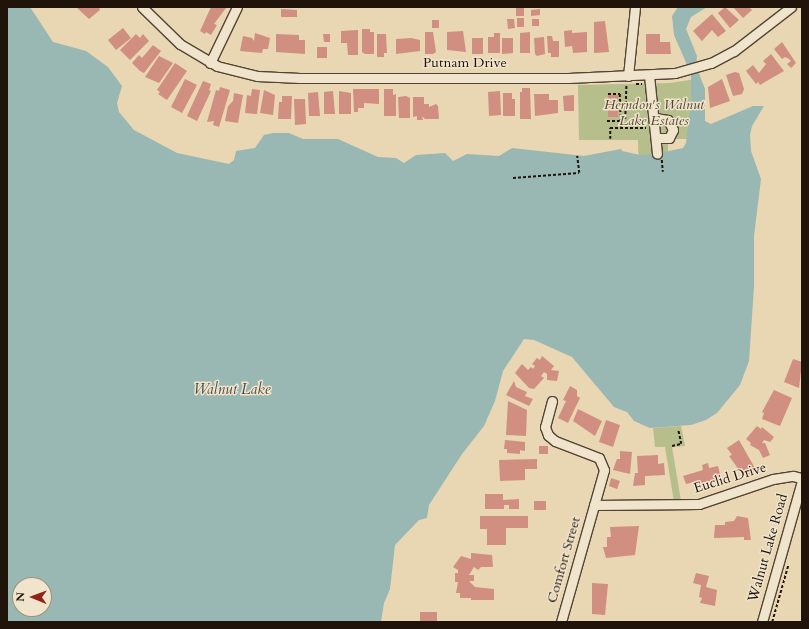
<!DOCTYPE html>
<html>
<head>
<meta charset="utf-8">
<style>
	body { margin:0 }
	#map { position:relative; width:809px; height:629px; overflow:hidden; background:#e9d6b2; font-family:Cardo,serif }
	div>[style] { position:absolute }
	.green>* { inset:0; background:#b6be8c }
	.water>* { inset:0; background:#99b7b3 }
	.building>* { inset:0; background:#d08f81 }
	.path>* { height:1.5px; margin-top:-0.75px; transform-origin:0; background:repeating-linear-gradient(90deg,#20140a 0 3px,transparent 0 5px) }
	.roads { filter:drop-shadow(1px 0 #524434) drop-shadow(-1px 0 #524434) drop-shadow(0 1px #524434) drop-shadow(0 -1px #524434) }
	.minor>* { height:9px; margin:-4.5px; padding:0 4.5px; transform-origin:4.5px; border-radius:4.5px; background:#f1e4cd }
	span { translate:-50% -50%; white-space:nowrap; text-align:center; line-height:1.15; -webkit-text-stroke:3px #f1e4cd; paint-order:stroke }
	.street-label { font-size:14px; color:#20140a }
	.park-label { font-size:14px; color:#4d4731; font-style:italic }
	.water-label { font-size:15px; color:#4a4d45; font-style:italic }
	.frame { position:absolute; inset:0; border:8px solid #20140a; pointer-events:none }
	.north { position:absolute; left:12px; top:577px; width:40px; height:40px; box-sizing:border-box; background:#f1e4cd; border:1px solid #9d917f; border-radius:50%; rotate:271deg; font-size:11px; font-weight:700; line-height:16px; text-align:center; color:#20140a }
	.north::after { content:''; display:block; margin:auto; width:14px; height:18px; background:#8f2418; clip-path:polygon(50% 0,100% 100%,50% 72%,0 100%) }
</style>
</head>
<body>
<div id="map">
	<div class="green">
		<div style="clip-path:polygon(696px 79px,709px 139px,668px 139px,668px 177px,639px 177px,638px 140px,579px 140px,578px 85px,670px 83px)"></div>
		<div style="clip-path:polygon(681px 426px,685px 446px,672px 447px,681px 501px,674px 502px,665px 447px,655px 447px,653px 428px)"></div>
	</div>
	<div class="water">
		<div style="clip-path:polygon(evenodd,7px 7px,30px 7px,53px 42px,86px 51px,108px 67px,122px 86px,117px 103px,119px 112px,134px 130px,177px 153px,229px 164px,234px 160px,236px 151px,255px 148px,264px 135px,273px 133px,289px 133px,303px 139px,338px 139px,378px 157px,396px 158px,404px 163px,416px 155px,445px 153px,453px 161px,467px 154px,499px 156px,512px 148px,584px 156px,621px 149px,622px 151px,640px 155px,655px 154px,683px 148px,686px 143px,691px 104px,691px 74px,674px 35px,672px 16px,678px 7px,707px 7px,691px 17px,686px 29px,697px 56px,696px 66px,705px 89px,705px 121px,711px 124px,753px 106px,764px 106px,752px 126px,750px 135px,751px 151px,761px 179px,754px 236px,754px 287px,749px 361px,740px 385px,717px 413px,706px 420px,691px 425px,650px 428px,634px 421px,627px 412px,614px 407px,572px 357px,534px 340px,524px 339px,503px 371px,495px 401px,484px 426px,462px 454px,429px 505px,427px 518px,419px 520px,395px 545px,390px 589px,384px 603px,381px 622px,7px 622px,7px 7px,20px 585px,44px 585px,44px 609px,20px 609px,20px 585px)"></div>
	</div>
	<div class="building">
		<div style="clip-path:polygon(76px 7px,99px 7px,100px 10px,89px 19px)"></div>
		<div style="clip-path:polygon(211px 7px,226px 8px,214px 24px,217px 25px,211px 35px,206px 32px,205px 34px,200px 31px)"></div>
		<div style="clip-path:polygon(524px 7px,524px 16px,516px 16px,516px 8px)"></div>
		<div style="clip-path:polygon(725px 7px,739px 20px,730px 28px,718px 13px)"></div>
		<div style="clip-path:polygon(733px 7px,749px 7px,752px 10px,743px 18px)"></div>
		<div style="clip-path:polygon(281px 9px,297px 10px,297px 17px,281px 17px)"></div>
		<div style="clip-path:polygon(540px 9px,540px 15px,531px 16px,531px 10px)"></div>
		<div style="clip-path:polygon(712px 14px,726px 31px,718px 37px,712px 30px,702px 41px,693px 31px)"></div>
		<div style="clip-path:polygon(517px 18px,524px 18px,524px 27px,517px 27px)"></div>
		<div style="clip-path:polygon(507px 19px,514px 19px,515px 28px,508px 29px)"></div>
		<div style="clip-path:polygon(532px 19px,539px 19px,539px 26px,532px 26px)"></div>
		<div style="clip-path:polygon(432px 20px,439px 20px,439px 28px,432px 28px)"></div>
		<div style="clip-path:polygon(605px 21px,609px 52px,594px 53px,594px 22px)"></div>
		<div style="clip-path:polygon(123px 28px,131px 38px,116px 50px,108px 40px)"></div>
		<div style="clip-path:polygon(362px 29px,370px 29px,370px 32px,374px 32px,374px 54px,365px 54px,362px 52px)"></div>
		<div style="clip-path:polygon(358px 30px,358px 55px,348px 55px,347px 43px,341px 43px,341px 31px)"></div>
		<div style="clip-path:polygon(572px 30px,572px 33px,587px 32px,587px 52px,573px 53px,572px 46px,565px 47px,564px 31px)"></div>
		<div style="clip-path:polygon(463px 31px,466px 52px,447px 50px,447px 32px)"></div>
		<div style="clip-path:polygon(425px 32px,433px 32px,436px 52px,433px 54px,425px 54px)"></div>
		<div style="clip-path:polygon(530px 32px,530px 53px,520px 53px,520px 33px)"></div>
		<div style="clip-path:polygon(255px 33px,270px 38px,268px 49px,263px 49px,262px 53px,240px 51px,243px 36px,252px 38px,254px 41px)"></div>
		<div style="clip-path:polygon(494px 33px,500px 33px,500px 53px,488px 53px,488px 37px,494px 37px)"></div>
		<div style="clip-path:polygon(136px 34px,140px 38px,143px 34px,149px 41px,130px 60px,120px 50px)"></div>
		<div style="clip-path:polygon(276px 34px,299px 35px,299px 40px,305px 40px,305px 54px,276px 52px)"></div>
		<div style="clip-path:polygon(323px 34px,330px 34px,330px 42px,324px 42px)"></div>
		<div style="clip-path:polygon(377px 34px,386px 34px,387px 53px,384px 53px,384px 57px,377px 57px)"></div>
		<div style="clip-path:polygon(646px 34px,660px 34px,660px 42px,670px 42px,671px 54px,646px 54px)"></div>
		<div style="clip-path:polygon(547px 36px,552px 36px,553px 41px,559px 41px,559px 57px,551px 57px,551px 53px,548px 53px)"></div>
		<div style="clip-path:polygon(544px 37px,545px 54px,537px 56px,535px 54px,534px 38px)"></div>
		<div style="clip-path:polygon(411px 38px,420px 40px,420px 51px,396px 54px,396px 39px)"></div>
		<div style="clip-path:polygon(472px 38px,483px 38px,483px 54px,472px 54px)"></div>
		<div style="clip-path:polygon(502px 38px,513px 38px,513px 53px,502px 54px)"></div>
		<div style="clip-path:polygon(782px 42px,796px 63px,791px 68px,787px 64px,791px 61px,789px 59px,785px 57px,782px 59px,774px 49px)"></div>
		<div style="clip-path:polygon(153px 45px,161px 51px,144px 73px,140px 71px,132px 63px,139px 55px,142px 58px)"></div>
		<div style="clip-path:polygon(317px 47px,327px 47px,327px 58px,317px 58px)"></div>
		<div style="clip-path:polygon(771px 54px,784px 71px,760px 85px,758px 82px,756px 84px,746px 71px,753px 65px,759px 73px,766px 64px,763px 61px)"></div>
		<div style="clip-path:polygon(159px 56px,173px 63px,159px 83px,145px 77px)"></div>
		<div style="clip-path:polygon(175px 63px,187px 71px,167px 100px,158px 94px,160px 92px,157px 90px)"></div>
		<div style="clip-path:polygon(735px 72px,739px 73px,744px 89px,742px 94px,733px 96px,726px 75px)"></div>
		<div style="clip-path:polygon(185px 79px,197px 85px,182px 113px,171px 107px)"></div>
		<div style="clip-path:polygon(722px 79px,730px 101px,710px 108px,708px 87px)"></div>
		<div style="clip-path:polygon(203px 81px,211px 84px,209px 90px,211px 91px,197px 121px,187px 116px)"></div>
		<div style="clip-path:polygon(220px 87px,230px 90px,219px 127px,213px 125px,214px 121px,207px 122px,216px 90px,219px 91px)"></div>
		<div style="clip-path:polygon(522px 88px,530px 88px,531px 119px,520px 119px,520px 92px,522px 92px)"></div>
		<div style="clip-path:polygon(252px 89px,260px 90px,257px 114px,245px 113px,247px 95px,251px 96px)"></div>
		<div style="clip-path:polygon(353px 89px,379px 89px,379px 104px,364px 103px,364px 108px,358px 108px,358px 112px,354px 112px)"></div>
		<div style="clip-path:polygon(384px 89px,393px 89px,393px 95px,396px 94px,396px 116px,384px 116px)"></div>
		<div style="clip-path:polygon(264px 90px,275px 95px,273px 115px,260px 113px)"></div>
		<div style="clip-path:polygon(333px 91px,335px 114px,324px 114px,324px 92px)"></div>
		<div style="clip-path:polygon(339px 91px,351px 93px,351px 114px,339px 114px)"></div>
		<div style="clip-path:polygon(500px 91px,501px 115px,489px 116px,488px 92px)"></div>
		<div style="clip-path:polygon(318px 92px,320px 116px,309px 116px,308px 93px)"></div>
		<div style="clip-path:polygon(234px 93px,243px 95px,238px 123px,225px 121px,228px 106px,233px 101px)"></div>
		<div style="clip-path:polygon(503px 93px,512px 93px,512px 99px,515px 99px,515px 116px,503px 116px)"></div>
		<div style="clip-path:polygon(534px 94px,549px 94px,549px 100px,558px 100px,558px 113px,535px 116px)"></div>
		<div style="clip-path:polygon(574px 95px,574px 111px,564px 111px,563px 96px)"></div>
		<div style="clip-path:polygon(608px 95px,618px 95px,618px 117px,608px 117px)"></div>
		<div style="clip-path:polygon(282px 96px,292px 96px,291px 119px,278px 119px,279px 102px,282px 102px)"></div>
		<div style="clip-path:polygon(406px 96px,410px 98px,410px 118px,399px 118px,398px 97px)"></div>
		<div style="clip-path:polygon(413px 97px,424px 97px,424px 104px,429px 104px,429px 107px,436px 104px,438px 106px,439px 119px,425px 119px,422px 116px,423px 120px,417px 120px,417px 116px,413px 117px)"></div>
		<div style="clip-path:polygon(294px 99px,305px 99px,306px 124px,295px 125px)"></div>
		<div style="clip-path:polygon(542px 356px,554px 366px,551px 370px,559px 371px,557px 381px,547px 380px,547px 374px,544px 372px,541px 376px,544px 378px,534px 389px,529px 388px,515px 373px,522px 364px,528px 370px,531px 367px,533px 369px,535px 366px,532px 364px,537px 358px,540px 360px)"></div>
		<div style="clip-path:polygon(793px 359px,802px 362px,799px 388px,784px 382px)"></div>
		<div style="clip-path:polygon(514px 381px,516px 387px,527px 392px,525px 396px,533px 399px,529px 406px,506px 395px)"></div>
		<div style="clip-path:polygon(570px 386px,577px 390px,577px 396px,580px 398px,568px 423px,558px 418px,566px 401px,563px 400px)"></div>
		<div style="clip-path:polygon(774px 390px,792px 398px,780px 426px,762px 419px,764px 413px,762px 412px)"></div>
		<div style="clip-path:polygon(508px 401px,527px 410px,526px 436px,506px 435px)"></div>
		<div style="clip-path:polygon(578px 409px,602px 421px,595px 436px,573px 421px)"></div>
		<div style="clip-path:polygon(606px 420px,620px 425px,613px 447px,599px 442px)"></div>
		<div style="clip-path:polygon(757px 426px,761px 429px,762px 427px,774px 437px,770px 442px,764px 440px,762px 443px,765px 443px,770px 455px,763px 458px,759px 450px,750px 445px,751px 443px,746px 439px)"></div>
		<div style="clip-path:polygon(505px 440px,525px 442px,525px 451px,520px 450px,520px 454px,507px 453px,507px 449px,504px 449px)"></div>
		<div style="clip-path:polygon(739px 440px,756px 470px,747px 476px,741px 468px,739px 470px,729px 456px,732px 455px,727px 448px)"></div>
		<div style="clip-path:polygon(539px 446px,548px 446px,548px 454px,539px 454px)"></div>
		<div style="clip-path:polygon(620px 451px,632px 452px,630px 474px,613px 470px,617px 459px,620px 459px)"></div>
		<div style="clip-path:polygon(658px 455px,658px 464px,664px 463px,665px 475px,645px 476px,645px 485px,633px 486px,635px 473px,638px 473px,637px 456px)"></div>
		<div style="clip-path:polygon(537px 459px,537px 469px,525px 469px,525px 480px,500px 481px,499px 460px)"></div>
		<div style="clip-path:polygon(708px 463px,709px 468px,718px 466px,721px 478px,699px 484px,698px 481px,686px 484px,683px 476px,703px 470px,702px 465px)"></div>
		<div style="clip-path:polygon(611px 478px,620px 481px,617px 489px,609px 486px)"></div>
		<div style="clip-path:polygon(485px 494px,503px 494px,503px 500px,519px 499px,519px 509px,509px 509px,509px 505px,504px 505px,504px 509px,485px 509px)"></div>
		<div style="clip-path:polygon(534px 501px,546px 501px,546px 510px,534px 510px)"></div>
		<div style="clip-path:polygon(480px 516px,528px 516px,528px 528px,506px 528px,506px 545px,487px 545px,487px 529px,480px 529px)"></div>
		<div style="clip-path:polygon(737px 516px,748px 518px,751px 540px,744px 540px,744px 537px,714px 538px,715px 525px,725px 525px,725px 522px,734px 521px)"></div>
		<div style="clip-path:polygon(639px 526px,635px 555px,606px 558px,603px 547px,607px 547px,607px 537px,611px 537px,610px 527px)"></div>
		<div style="clip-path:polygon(471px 553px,492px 555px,493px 567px,481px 567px,478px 570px,474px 567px,469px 575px,474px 575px,474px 581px,469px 581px,475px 587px,494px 589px,494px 600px,471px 600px,471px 598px,460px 598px,460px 593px,456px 593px,458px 582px,455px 582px,455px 573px,458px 573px,458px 570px,453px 567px,461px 556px,471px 559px)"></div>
		<div style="clip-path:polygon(696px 573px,709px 576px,706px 587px,717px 590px,715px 606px,700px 603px,702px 598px,699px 597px,701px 585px,693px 583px)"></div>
		<div style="clip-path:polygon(592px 583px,608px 584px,605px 615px,592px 614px)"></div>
		<div style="clip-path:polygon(420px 612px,437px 612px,437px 622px,420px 622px)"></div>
	</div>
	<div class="path">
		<div style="left:636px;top:84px;width:6px"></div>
		<div style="left:608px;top:94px;width:12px"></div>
		<div style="left:620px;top:94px;width:34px;rotate:88deg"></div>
		<div style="left:621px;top:119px;width:4px"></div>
		<div style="left:625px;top:119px;width:34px;rotate:-88deg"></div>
		<div style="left:607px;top:121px;width:13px"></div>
		<div style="left:610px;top:139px;width:11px;rotate:-90deg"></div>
		<div style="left:610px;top:128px;width:36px"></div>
		<div style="left:662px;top:160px;width:12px;rotate:85deg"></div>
		<div style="left:513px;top:178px;width:66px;rotate:-4.3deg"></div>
		<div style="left:579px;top:173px;width:17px;rotate:-97deg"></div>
		<div style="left:672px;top:446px;width:9px;rotate:-13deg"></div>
		<div style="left:681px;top:444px;width:14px;rotate:-102deg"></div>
		<div style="left:772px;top:622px;width:58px;rotate:-74.1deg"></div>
	</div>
	<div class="roads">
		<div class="minor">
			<div style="left:142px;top:7px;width:53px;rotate:44.2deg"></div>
			<div style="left:180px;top:44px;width:43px;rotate:30.7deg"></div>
			<div style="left:217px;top:66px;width:41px;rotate:14deg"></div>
			<div style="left:257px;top:76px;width:43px;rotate:2.7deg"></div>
			<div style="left:300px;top:78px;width:268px"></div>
			<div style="left:568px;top:78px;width:107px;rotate:-2.7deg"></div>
			<div style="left:675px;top:73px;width:37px;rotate:-16deg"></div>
			<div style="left:711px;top:63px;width:26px;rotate:-28deg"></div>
			<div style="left:734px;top:51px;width:72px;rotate:-37.7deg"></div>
			<div style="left:210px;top:63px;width:62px;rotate:-64.3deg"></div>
			<div style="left:649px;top:75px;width:79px;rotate:84.2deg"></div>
			<div style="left:628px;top:76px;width:69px;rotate:-84.2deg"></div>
			<div style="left:655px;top:118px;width:13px;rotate:9deg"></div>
			<div style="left:668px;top:120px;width:11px;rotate:63deg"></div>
			<div style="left:673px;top:130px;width:9px;rotate:117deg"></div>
			<div style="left:669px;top:138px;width:12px;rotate:180deg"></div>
			<div style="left:552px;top:401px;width:27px;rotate:105deg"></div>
			<div style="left:545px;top:427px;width:9px;rotate:69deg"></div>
			<div style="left:548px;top:435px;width:9px;rotate:41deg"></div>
			<div style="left:555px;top:441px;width:47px;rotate:21.1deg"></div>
			<div style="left:599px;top:458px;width:13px;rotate:67deg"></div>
			<div style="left:604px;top:470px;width:158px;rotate:105.8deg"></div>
			<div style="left:594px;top:505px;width:105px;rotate:-0.5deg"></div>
			<div style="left:699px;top:504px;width:78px;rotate:-18.7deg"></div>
			<div style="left:773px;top:479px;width:20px;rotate:-9deg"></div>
			<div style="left:793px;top:476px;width:9px;rotate:13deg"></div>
			<div style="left:762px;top:622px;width:147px;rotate:-74.2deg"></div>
		</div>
	</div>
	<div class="street-label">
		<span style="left:465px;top:63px">Putnam Drive</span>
		<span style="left:730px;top:478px;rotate:-17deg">Euclid Drive</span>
		<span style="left:768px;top:548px;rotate:-74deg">Walnut Lake Road</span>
		<span style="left:564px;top:560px;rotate:-74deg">Comfort Street</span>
	</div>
	<div class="park-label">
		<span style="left:654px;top:113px">Herndon's Walnut<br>Lake Estates</span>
	</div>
	<div class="water-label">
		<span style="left:232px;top:390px">Walnut Lake</span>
	</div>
	<div class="frame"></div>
	<div class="north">N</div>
</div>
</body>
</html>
